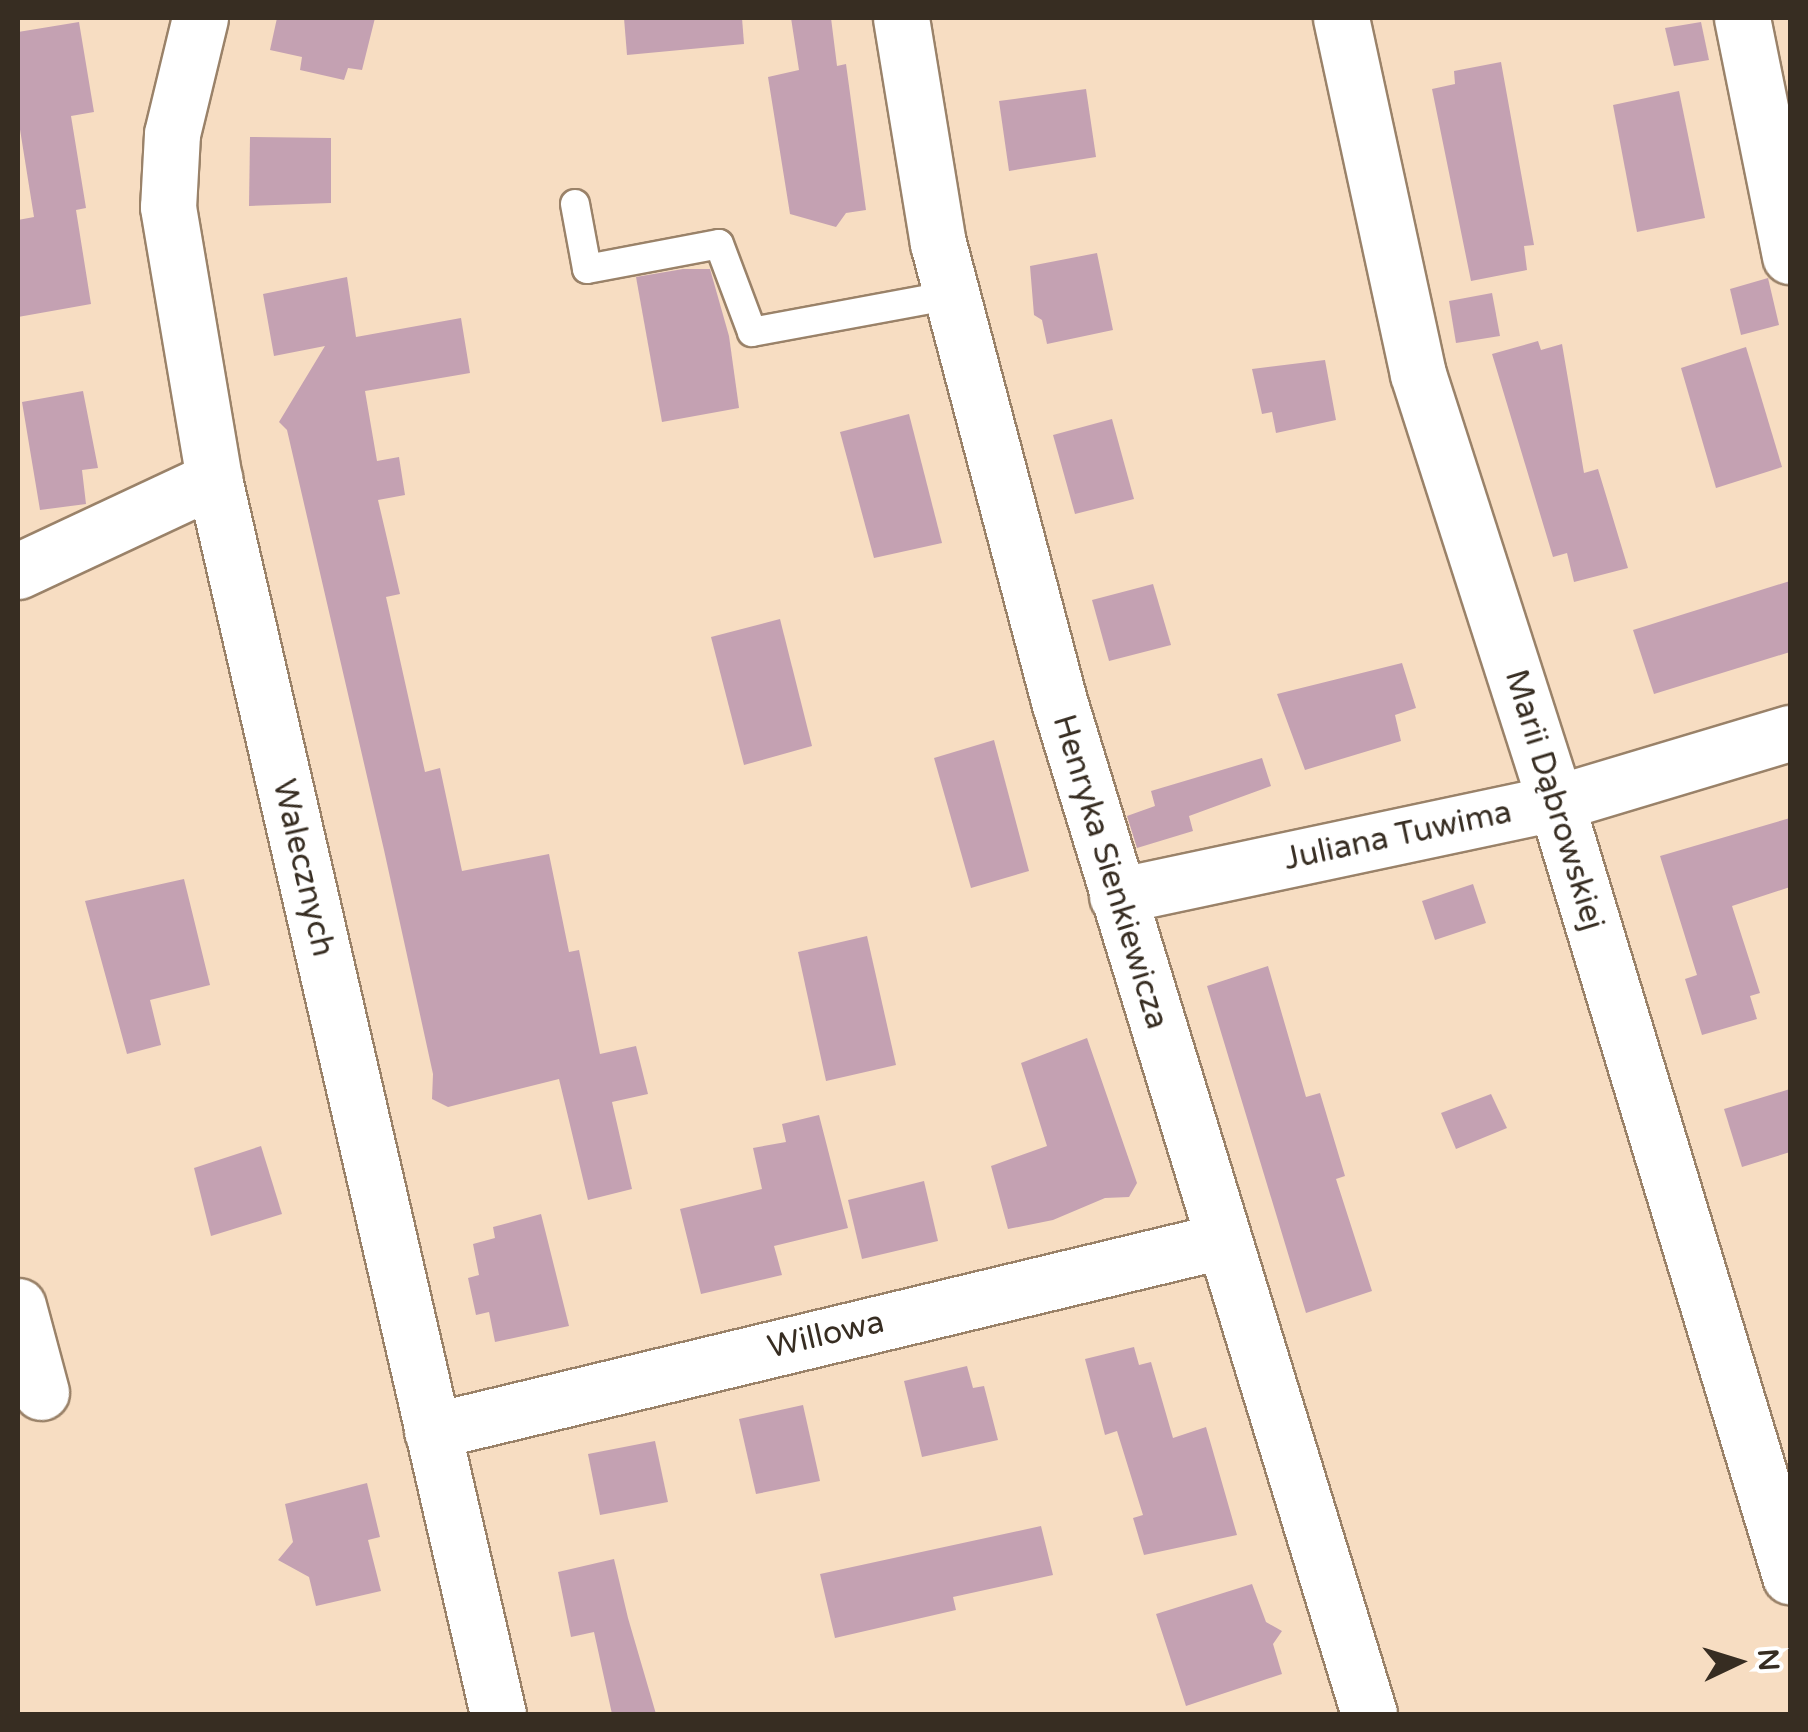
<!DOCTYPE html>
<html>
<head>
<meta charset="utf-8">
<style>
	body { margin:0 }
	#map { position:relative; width:1808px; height:1732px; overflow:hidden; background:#f7ddc2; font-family:"Varela Round",sans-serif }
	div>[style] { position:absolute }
	.building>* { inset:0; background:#c4a1b2 }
	.roads { filter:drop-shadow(2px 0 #9a8269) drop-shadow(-2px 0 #9a8269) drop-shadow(0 2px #9a8269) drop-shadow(0 -2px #9a8269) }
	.service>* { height:28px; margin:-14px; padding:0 14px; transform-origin:14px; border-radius:14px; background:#fff }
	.minor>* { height:55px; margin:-27.5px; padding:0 27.5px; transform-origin:27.5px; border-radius:27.5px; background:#fff }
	span { translate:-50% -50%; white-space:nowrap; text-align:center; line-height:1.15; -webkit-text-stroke:8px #fff; paint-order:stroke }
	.street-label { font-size:32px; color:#372d22 }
	.frame { position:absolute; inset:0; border:20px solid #372d22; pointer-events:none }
	.north { position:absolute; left:1688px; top:1612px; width:100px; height:100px; -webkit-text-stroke:8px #fff; paint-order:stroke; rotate:86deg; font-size:28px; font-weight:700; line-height:40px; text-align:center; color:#372d22 }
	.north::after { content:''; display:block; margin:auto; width:35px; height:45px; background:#372d22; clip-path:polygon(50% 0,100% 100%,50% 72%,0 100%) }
</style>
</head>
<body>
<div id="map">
	<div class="building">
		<div style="clip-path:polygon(277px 18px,375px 18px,362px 70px,348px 68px,344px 80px,300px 70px,302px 57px,270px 50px)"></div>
		<div style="clip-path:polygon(624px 18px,742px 18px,744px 44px,627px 55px)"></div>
		<div style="clip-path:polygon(791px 18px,831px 18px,837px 66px,846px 64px,866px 210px,846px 213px,836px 227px,790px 214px,768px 77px,799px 70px)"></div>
		<div style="clip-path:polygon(79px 22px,94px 112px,71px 116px,86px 208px,76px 210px,91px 304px,18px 317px,18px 220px,34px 217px,18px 117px,18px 32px)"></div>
		<div style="clip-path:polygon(1701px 22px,1709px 60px,1674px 66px,1665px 28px)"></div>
		<div style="clip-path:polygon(1501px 62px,1534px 245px,1524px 246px,1527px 270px,1471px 281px,1432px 89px,1455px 84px,1454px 71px)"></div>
		<div style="clip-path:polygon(1086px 89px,1096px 157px,1009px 171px,999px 101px)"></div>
		<div style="clip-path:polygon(1679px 91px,1705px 218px,1637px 232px,1613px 105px)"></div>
		<div style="clip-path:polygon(250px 137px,331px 138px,331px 203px,249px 206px)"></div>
		<div style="clip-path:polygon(1097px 253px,1113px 330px,1047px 344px,1042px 320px,1034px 315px,1030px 266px)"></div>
		<div style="clip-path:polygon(683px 269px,710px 269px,729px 336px,739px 408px,662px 422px,636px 277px)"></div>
		<div style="clip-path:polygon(347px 277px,356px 337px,461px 318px,470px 373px,365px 391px,377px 461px,399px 457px,405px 495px,378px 500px,400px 594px,386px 597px,425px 772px,440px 768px,462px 871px,549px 854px,569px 952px,579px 950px,600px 1054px,636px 1046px,648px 1094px,612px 1102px,632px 1189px,588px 1200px,559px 1079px,448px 1107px,432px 1099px,433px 1074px,384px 850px,287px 430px,279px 422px,325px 346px,274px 356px,263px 294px)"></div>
		<div style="clip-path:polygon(1768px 278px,1779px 325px,1741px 335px,1730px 289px)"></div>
		<div style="clip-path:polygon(1492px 293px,1500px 336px,1456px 343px,1449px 301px)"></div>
		<div style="clip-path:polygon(1538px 341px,1541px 350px,1562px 344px,1584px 473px,1598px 469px,1628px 568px,1574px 582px,1567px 553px,1553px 557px,1492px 354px)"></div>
		<div style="clip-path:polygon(1746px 347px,1782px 467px,1716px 488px,1681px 368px)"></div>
		<div style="clip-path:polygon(1325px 360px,1336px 420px,1276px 433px,1272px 412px,1262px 414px,1252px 369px)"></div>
		<div style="clip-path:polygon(83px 391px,98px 468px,82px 470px,86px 504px,40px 510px,22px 402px)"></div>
		<div style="clip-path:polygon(909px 414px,942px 543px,874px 558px,840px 432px)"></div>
		<div style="clip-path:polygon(1112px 419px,1134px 499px,1075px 514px,1053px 435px)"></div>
		<div style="clip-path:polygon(1790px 581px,1790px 652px,1654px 694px,1633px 630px)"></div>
		<div style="clip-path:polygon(1153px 584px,1171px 645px,1109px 661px,1092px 600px)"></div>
		<div style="clip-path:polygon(780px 619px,812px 746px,744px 765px,711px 637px)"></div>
		<div style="clip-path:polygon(1402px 663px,1416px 708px,1395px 715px,1401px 741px,1305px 770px,1277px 694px)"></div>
		<div style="clip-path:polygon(994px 740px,1029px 871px,971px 888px,934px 758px)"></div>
		<div style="clip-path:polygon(1262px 758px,1271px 786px,1189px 816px,1193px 831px,1137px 848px,1127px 816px,1155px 806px,1151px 791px)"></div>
		<div style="clip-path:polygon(1790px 818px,1790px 887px,1732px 906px,1760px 993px,1750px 996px,1757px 1019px,1702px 1035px,1685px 979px,1697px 975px,1660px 856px)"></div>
		<div style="clip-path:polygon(184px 879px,210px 985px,150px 1000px,161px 1045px,127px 1054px,85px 901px)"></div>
		<div style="clip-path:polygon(1473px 884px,1486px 923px,1435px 940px,1422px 901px)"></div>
		<div style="clip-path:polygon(867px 936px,896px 1065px,826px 1081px,798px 952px)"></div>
		<div style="clip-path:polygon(1268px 966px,1306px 1097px,1320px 1093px,1345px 1176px,1336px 1179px,1372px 1291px,1306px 1313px,1207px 986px)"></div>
		<div style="clip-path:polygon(1087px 1038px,1137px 1183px,1129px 1197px,1105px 1198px,1053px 1220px,1008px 1229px,991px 1166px,1047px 1146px,1021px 1063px)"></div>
		<div style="clip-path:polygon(1790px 1089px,1790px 1152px,1742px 1167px,1724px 1109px)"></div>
		<div style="clip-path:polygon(1491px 1094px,1507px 1128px,1456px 1149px,1441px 1113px)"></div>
		<div style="clip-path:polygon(819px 1115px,848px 1228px,774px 1246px,782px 1275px,701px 1294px,680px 1209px,762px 1189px,753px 1148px,786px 1142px,782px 1124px)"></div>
		<div style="clip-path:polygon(261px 1146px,282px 1214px,211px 1236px,194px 1168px)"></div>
		<div style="clip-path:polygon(924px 1181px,938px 1241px,862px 1259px,848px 1200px)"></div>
		<div style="clip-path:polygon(541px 1214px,569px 1326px,495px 1342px,489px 1312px,476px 1315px,468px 1278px,479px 1275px,473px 1244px,495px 1238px,493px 1227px)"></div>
		<div style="clip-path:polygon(1134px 1347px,1139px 1365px,1151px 1362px,1173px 1438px,1206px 1427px,1237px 1535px,1144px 1555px,1133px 1518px,1143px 1515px,1117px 1431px,1105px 1435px,1085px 1359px)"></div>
		<div style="clip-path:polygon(967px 1366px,973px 1388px,984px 1386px,998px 1440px,922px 1457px,904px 1381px)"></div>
		<div style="clip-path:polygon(803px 1405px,820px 1481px,756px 1494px,739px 1419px)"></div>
		<div style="clip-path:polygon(655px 1441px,668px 1502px,600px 1515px,588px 1454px)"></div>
		<div style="clip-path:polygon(367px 1483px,380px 1537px,368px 1540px,381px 1591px,316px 1606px,309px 1577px,278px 1560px,293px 1542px,285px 1504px)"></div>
		<div style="clip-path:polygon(1041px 1526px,1053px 1575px,953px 1597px,956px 1610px,835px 1638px,820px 1574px)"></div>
		<div style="clip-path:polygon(614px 1559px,628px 1618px,656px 1714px,612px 1714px,594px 1632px,571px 1637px,558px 1572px)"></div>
		<div style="clip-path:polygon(1252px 1584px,1266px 1622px,1282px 1631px,1273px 1644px,1282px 1674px,1186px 1706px,1156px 1614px)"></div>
	</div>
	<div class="roads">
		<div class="service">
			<div style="left:575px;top:204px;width:66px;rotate:79.5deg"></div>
			<div style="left:587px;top:269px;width:134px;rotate:-10.7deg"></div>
			<div style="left:719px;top:244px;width:94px;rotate:69.4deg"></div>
			<div style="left:752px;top:332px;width:202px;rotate:-10.5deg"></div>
		</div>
		<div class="minor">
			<div style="left:200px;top:18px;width:119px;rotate:103.6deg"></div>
			<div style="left:172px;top:134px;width:73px;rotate:93.1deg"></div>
			<div style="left:168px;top:207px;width:276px;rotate:80.4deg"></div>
			<div style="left:214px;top:479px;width:1267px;rotate:77.05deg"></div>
			<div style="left:901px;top:18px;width:228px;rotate:80.7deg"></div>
			<div style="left:938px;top:243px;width:474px;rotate:75.2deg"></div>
			<div style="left:1059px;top:701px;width:1059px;rotate:72.98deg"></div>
			<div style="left:1341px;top:18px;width:364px;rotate:77.8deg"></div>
			<div style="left:1418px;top:374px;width:451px;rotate:72.2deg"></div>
			<div style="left:1556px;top:803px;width:808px;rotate:73.16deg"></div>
			<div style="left:1742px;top:18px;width:243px;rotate:78.6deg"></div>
			<div style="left:18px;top:571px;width:217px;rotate:-25.1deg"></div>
			<div style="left:1117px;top:896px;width:449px;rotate:-12deg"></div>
			<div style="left:1556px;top:803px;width:244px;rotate:-16.7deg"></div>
			<div style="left:18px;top:1306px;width:89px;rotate:75deg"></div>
			<div style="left:432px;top:1431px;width:812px;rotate:-13.54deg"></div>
		</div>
	</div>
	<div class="street-label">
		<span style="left:1554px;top:800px;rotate:73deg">Marii Dąbrowskiej</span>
		<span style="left:1398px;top:836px;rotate:-12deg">Juliana Tuwima</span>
		<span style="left:303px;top:868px;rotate:77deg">Walecznych</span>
		<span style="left:1110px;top:872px;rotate:73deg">Henryka Sienkiewicza</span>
		<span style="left:826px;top:1335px;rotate:-13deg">Willowa</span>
	</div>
	<div class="frame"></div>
	<div class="north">N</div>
</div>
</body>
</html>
